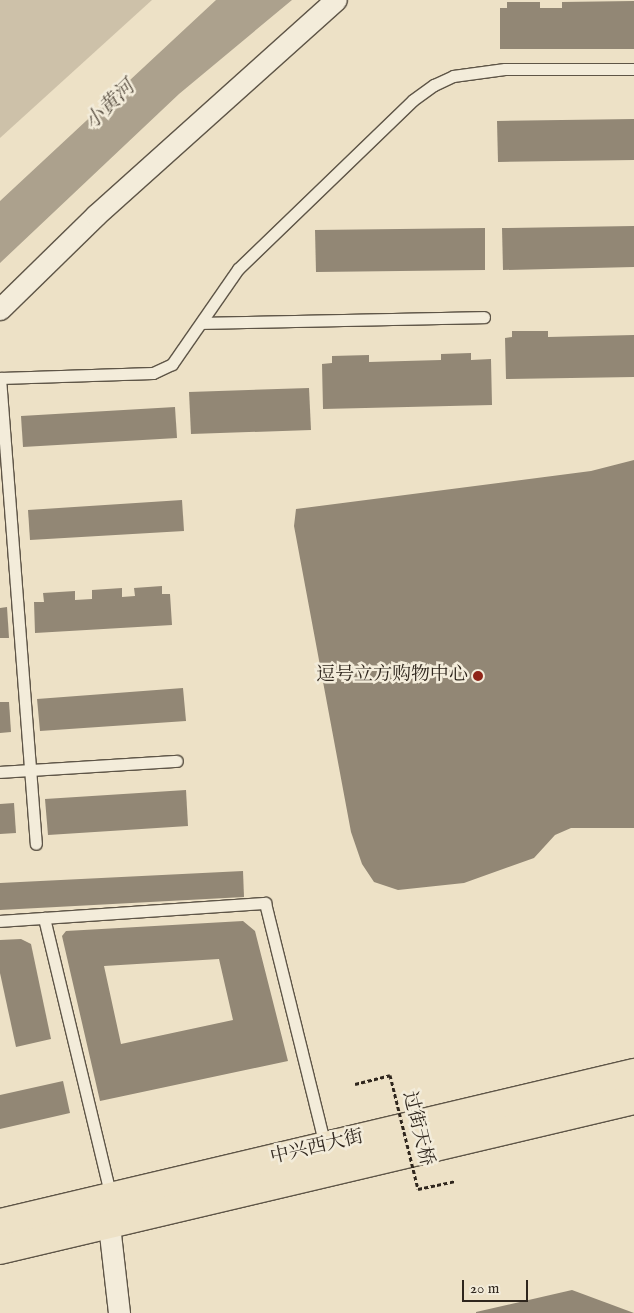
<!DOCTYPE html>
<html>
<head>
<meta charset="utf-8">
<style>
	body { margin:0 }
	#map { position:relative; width:634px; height:1313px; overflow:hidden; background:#ede1c6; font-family:"IM FELL English","Noto Serif SC",serif }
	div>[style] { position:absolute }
	.green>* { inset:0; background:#cdc1a9 }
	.water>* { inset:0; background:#aca18d }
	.building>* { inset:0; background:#928775 }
	.path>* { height:3px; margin-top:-1.5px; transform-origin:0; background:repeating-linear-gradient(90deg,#2f261d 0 4px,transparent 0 6.5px) }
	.roads { filter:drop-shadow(1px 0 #5e5547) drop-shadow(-1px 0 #5e5547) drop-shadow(0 1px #5e5547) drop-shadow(0 -1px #5e5547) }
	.service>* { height:11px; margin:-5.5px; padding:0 5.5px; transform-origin:5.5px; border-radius:5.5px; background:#f3ecda }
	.minor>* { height:21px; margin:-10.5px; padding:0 10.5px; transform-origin:10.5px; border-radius:10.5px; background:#f3ecda }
	.primary>* { height:28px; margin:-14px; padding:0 14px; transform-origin:14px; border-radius:14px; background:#ede1c6 }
	.path-bridge>* { height:3px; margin-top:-1.5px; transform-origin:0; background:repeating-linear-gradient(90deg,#2f261d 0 4px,transparent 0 6.5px) }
	.dots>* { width:14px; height:14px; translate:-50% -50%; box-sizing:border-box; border:2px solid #f3ecda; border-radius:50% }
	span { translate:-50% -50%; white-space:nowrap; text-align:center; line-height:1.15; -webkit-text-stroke:5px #f3ecda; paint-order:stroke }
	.poi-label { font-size:19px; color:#2f261d }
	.right { translate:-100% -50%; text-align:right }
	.street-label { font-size:19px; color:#2f261d }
	.water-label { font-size:20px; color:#5b5144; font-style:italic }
	.scale { position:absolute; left:462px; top:1280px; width:66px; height:22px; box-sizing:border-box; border:2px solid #2f261d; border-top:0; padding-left:6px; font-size:15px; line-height:18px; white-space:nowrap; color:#2f261d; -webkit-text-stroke:4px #f3ecda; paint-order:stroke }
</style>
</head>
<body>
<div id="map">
	<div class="green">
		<div style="clip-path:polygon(0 0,152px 0,0 138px)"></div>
	</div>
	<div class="water">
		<div style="clip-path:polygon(216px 0,292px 0,179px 94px,0 263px,0 201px)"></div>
	</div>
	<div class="building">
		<div style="clip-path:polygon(634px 1px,634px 49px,500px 49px,500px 8px,507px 8px,507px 2px,540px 2px,540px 8px,562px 8px,562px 2px)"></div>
		<div style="clip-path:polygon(634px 119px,634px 160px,498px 162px,497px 121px)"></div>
		<div style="clip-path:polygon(634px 226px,634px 267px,503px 270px,502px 228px)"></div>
		<div style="clip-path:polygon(485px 228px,485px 270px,316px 272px,315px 230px)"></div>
		<div style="clip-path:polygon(512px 331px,548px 331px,548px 337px,634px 335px,634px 377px,506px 379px,505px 338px,512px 337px)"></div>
		<div style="clip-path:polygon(471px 353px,471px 360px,491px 359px,492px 405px,323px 409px,322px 364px,332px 363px,332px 356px,369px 355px,369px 362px,441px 360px,441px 354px)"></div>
		<div style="clip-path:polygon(309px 388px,311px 430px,191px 434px,189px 392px)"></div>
		<div style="clip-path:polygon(175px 407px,177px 438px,23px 447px,21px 416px)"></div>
		<div style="clip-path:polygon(634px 460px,634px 828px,571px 828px,555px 835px,534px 858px,464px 883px,398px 890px,374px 882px,362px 864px,351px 832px,294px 526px,296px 509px,591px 471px)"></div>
		<div style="clip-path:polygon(182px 500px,184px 531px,30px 540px,28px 510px)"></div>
		<div style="clip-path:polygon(162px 586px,162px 594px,170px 594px,172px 625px,35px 633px,34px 602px,44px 602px,43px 593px,75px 591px,75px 600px,92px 599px,92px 590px,122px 588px,122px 597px,135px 596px,134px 588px)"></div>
		<div style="clip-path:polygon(7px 607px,9px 638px,0 638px,0 608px)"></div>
		<div style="clip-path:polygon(183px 688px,186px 721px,40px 731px,37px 699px)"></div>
		<div style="clip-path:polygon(0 702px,9px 702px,11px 732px,0 733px)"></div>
		<div style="clip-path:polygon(186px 790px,188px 826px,48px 835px,45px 799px)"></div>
		<div style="clip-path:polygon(14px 803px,16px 833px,0 834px,0 804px)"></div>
		<div style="clip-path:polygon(243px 871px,244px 897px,0 910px,0 883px)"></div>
		<div style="clip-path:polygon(evenodd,243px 921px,255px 931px,288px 1061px,100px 1101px,62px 936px,66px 931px,243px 921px,219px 959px,233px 1020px,121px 1044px,104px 966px,219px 959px)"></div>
		<div style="clip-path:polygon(21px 939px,31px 944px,51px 1039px,16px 1047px,0 973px,0 940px)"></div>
		<div style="clip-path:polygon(63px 1081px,70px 1113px,0 1129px,0 1095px)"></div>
		<div style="clip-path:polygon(572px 1290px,634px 1313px,476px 1313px,476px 1312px)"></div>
	</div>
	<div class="path">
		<div style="left:355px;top:1084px;width:36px;rotate:-14deg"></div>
		<div style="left:418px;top:1189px;width:38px;rotate:-12deg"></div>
	</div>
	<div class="roads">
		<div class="service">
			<div style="left:203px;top:323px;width:281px;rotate:-1.2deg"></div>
			<div style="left:0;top:378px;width:153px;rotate:-1.9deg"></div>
			<div style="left:153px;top:373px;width:21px;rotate:-25deg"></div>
			<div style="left:172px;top:364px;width:116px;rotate:-55.2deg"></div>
			<div style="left:238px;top:269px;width:243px;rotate:-44deg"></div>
			<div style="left:413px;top:100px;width:26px;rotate:-36deg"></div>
			<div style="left:434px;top:85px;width:21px;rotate:-25deg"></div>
			<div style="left:453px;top:76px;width:52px;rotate:-7.7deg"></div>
			<div style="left:505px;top:69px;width:129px"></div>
			<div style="left:0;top:378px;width:467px;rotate:85.6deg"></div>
			<div style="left:0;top:772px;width:177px;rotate:-3.6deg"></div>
			<div style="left:44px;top:918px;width:287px;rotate:76.5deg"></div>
			<div style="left:0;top:921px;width:266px;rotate:-3.9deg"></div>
			<div style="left:265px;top:903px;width:250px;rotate:76.1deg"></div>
		</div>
		<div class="minor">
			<div style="left:0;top:309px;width:134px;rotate:-44.4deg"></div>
			<div style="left:96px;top:215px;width:322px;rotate:-41.9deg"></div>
			<div style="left:109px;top:1225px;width:89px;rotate:83.5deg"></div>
		</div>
		<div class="primary">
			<div style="left:0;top:1223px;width:652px;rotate:-13.31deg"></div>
			<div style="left:0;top:1250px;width:652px;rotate:-13.31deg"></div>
		</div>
	</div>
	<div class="path-bridge">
		<div style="left:390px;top:1075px;width:117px;rotate:76.2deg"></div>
	</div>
	<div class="dots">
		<div style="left:478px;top:676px;background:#8f2418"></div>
	</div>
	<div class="poi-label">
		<span class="right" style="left:468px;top:676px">逗号立方购物中心</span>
	</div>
	<div class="street-label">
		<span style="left:417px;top:1129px;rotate:76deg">过街天桥</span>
		<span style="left:317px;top:1148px;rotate:-13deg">中兴西大街</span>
	</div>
	<div class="water-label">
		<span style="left:110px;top:105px;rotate:-44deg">小黄河</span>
	</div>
	<div class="scale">20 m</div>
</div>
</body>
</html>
